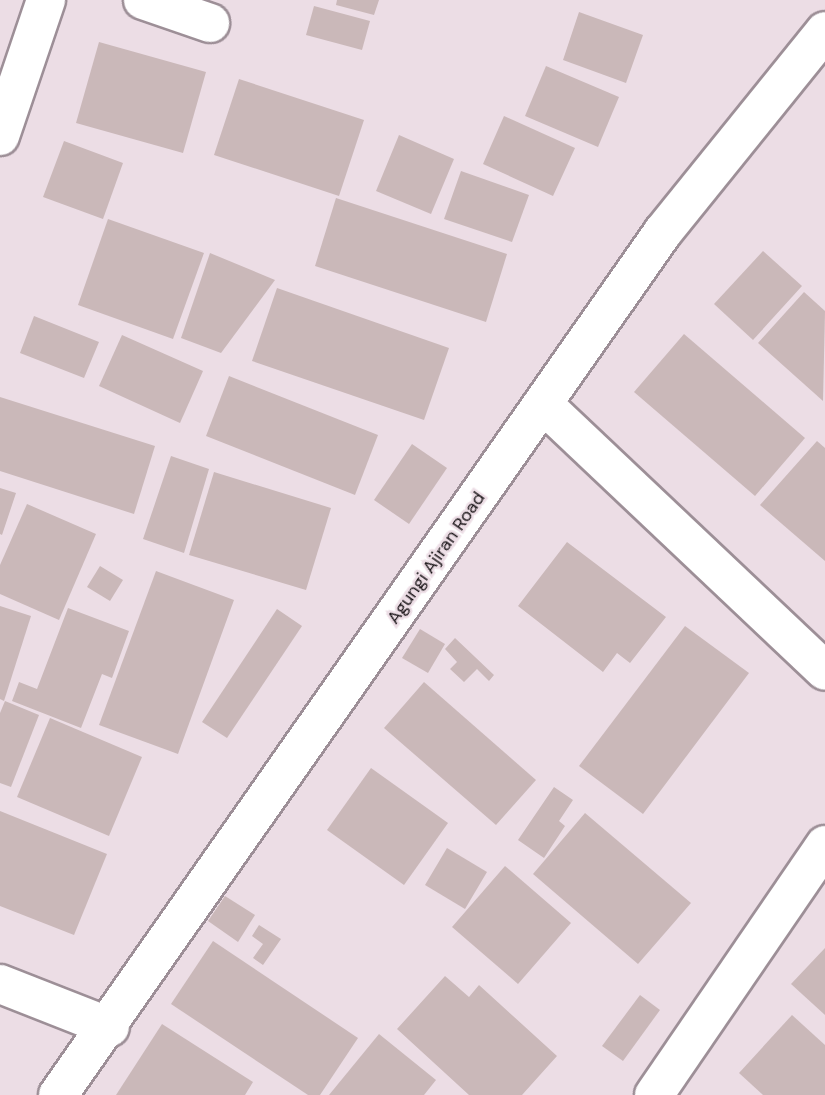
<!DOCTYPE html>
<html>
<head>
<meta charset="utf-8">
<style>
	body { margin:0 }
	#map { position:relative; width:825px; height:1095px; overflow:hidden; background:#ecdde5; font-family:"DM Sans",sans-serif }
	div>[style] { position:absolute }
	.building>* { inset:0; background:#cab8b9 }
	.roads { filter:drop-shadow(2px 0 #9d8f97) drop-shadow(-2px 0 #9d8f97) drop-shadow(0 2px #9d8f97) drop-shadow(0 -2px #9d8f97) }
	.minor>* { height:38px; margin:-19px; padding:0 19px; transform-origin:19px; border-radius:19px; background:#fff }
	.tertiary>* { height:38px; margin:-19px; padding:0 19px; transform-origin:19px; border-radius:19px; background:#fff }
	span { translate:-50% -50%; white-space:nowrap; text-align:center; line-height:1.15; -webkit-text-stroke:5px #ecdde5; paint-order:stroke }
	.street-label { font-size:18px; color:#191417 }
</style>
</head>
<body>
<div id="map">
	<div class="building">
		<div style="clip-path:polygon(337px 0,379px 0,374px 15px,336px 5px)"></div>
		<div style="clip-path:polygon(314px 6px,370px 21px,362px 50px,306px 35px)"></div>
		<div style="clip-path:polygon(579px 12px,643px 35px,626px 83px,563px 60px)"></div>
		<div style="clip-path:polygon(99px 42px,206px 72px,183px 153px,76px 123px)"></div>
		<div style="clip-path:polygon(546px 66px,619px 97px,598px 147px,525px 116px)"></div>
		<div style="clip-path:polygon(239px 79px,364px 120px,339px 196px,214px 155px)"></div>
		<div style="clip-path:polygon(504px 116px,575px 148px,553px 196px,483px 164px)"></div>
		<div style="clip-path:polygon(399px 135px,454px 159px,431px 214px,376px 191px)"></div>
		<div style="clip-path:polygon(64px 141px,123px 163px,103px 219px,43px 197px)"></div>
		<div style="clip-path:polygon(461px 171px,529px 195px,512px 242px,444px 219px)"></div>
		<div style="clip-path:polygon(336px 198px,507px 254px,486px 322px,315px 266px)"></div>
		<div style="clip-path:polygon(108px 219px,204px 253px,173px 339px,78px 305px)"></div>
		<div style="clip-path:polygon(763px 251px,802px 286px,753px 340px,714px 304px)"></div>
		<div style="clip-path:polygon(210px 253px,275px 280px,221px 353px,181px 338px)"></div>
		<div style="clip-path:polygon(277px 288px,449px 348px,424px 420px,252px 361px)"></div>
		<div style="clip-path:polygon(804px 292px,825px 311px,823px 401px,758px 343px)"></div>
		<div style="clip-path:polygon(34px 316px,99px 342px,84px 378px,20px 353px)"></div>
		<div style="clip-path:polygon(684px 334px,805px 438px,755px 496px,634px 392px)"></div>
		<div style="clip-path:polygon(122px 335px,203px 371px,180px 423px,99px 386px)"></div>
		<div style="clip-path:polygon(229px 376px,378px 435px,355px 495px,206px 436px)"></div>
		<div style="clip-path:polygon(0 397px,155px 446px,134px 514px,0 471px)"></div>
		<div style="clip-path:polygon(817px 441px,825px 448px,825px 561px,760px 505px)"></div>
		<div style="clip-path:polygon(412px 444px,447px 468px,409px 524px,374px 500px)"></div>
		<div style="clip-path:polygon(171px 456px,209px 469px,184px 553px,143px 539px)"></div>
		<div style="clip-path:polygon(214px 472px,331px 508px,306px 590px,189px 555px)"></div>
		<div style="clip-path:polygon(0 488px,16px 493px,2px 535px,0 534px)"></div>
		<div style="clip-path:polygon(27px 504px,96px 534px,59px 620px,0 594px,0 565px)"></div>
		<div style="clip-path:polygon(567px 542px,666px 617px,630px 663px,617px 653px,603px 672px,518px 606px)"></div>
		<div style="clip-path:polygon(100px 566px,123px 580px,110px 601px,87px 587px)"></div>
		<div style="clip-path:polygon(156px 571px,234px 600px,178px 754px,99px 725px)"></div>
		<div style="clip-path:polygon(0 606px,31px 616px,4px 701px,0 699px)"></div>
		<div style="clip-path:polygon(68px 608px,129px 631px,112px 678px,102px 674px,81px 728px,12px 701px,19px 682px,37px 689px)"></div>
		<div style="clip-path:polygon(277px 609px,302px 626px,227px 738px,202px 722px)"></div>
		<div style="clip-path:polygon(685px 626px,749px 673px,643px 814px,579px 766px)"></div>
		<div style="clip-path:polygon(420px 629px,445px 644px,428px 673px,402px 658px)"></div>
		<div style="clip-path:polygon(455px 638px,494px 675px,489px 681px,477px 669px,464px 682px,450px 669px,457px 662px,445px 649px)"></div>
		<div style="clip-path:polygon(424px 682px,536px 780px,496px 825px,384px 728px)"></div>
		<div style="clip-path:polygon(5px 701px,39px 715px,11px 787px,0 783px,0 713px)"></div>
		<div style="clip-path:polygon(50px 718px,142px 757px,109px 836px,17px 797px)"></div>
		<div style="clip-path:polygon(371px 768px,448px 823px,404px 885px,327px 830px)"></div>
		<div style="clip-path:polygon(554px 787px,573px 800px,559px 821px,565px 826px,544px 858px,518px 840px)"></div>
		<div style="clip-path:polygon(0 811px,107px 854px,74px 935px,0 906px)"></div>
		<div style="clip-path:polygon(585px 813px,691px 903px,638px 964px,533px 874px)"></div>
		<div style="clip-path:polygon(447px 848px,487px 872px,465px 909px,425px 885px)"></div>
		<div style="clip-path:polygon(505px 866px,571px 923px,518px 984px,452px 927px)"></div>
		<div style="clip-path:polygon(225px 896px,255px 915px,238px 942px,208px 921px)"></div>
		<div style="clip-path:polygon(259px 925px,281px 939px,263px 965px,253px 958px,263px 944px,252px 936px)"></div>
		<div style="clip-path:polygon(213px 941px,358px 1038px,320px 1095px,308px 1095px,171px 1004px)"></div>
		<div style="clip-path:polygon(825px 948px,825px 1015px,791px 984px)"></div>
		<div style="clip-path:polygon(445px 976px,469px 997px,479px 985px,557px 1056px,522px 1095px,469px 1095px,397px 1029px)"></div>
		<div style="clip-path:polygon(640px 995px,660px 1010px,623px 1061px,602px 1046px)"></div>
		<div style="clip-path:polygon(792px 1015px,825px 1045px,825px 1095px,763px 1095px,739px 1073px)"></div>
		<div style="clip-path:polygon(162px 1024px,253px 1082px,245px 1095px,116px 1095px)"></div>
		<div style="clip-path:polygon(379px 1034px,436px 1080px,424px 1095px,329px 1095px)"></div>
	</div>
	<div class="roads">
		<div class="minor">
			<div style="left:143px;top:0;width:71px;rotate:18.9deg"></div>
			<div style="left:0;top:136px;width:144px;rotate:-71.3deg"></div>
			<div style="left:543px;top:404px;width:388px;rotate:43.4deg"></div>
			<div style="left:0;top:984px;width:118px;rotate:21.4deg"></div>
			<div style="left:654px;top:1095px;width:303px;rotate:-55.6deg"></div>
		</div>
		<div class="tertiary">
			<div style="left:58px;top:1095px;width:1054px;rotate:-54.97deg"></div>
			<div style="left:663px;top:232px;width:258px;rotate:-51.1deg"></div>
		</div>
	</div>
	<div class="street-label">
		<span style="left:436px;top:558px;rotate:-55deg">Agungi Ajiran Road</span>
	</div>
</div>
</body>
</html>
